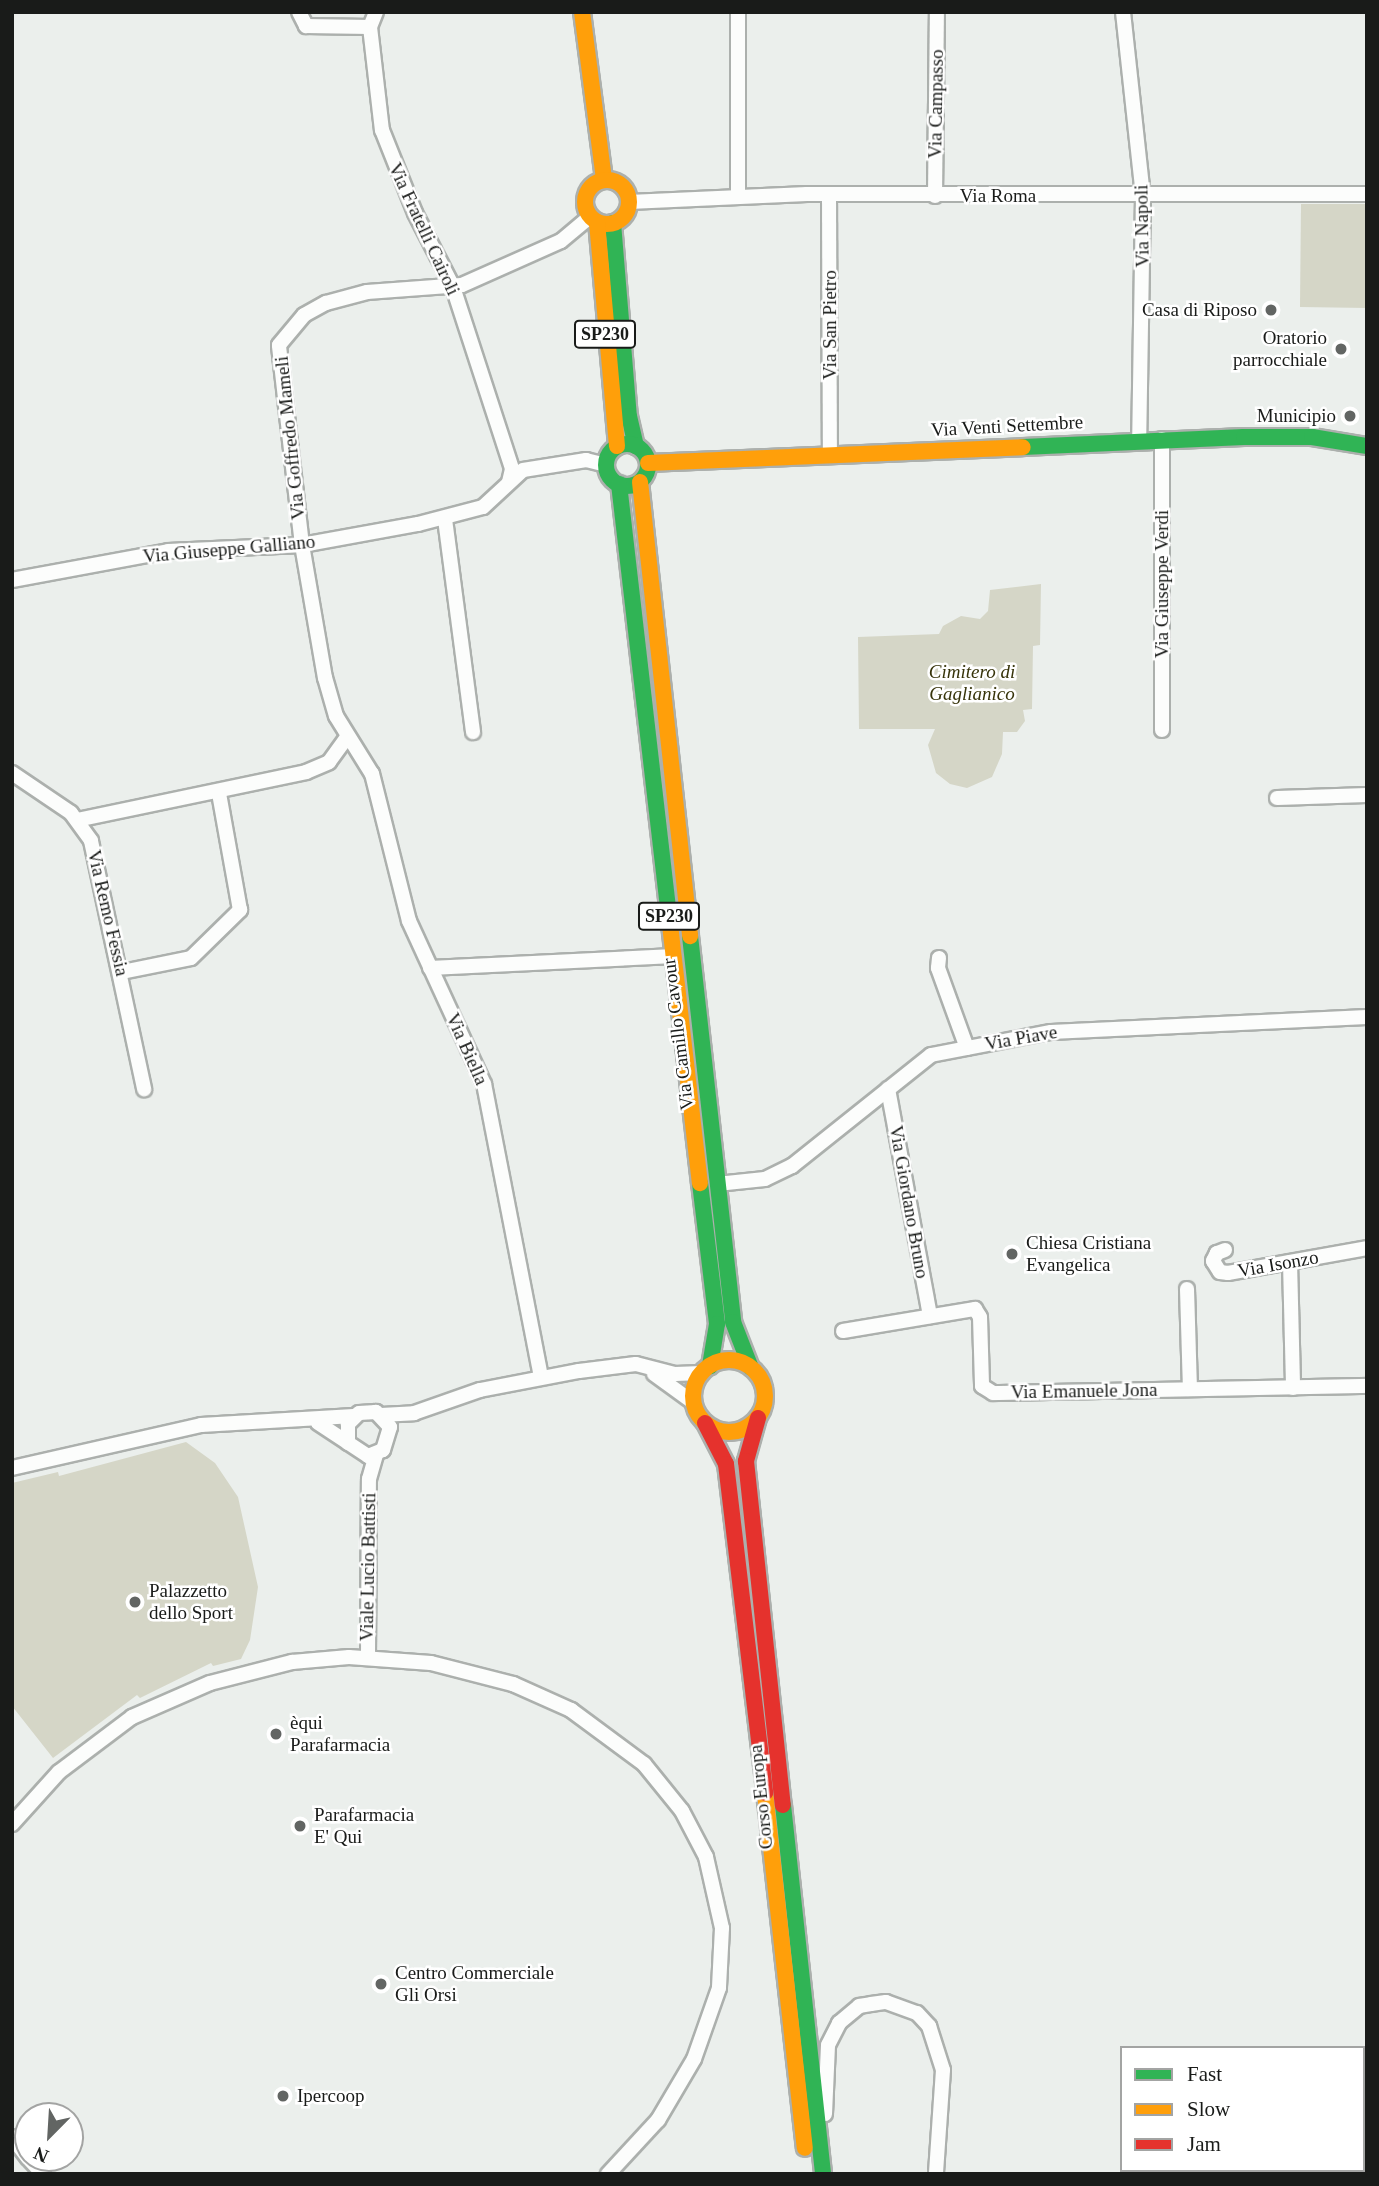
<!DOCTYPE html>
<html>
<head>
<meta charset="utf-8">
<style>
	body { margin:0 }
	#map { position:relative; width:1379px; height:2186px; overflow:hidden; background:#ebefec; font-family:"Times New Roman",serif }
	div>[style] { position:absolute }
	.green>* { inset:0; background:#d5d6c7 }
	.roads { filter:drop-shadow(2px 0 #acb0ad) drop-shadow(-2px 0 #acb0ad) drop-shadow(0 2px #acb0ad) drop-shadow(0 -2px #acb0ad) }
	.street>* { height:14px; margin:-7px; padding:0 7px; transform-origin:7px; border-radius:7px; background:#fcfdfc }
	.fast>* { height:16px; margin:-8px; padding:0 8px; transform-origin:8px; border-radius:8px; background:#30b455 }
	.fast>.ring { margin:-8px; padding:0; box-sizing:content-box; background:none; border:16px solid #30b455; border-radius:50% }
	.slow>* { height:16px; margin:-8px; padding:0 8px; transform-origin:8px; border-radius:8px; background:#ff9f0a }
	.slow>.ring { margin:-8px; padding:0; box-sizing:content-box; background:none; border:16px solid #ff9f0a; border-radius:50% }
	.jam>* { height:16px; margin:-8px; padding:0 8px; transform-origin:8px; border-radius:8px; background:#e5322d }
	.dots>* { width:19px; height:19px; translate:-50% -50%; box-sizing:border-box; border:4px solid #fff; border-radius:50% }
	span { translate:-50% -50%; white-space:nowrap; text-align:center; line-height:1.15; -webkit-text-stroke:5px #fff; paint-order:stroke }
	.shield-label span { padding:2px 5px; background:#fff; border:2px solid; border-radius:5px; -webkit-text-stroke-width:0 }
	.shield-label { font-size:18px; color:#191b19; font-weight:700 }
	.street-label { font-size:19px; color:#191b19 }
	.poi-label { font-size:19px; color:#191b19 }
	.right { translate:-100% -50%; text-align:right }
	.left { translate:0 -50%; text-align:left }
	.park-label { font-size:19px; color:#37340a; font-style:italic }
	.frame { position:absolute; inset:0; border:14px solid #191b19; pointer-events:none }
	.legend { position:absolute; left:1120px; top:2046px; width:245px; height:126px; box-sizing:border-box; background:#fff; border:2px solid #a3a4a3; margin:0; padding:9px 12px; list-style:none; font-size:21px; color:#191b19 }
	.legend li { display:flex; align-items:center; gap:14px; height:35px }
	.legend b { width:35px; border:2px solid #a3a4a3 }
	.north { position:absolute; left:14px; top:2102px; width:70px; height:70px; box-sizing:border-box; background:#fff; border:2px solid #a3a4a3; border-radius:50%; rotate:204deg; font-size:19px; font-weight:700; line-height:28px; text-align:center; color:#191b19 }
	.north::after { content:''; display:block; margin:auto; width:24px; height:32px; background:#626563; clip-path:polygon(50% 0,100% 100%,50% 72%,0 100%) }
</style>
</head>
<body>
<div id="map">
	<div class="green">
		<div style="clip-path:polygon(1301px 204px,1367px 204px,1367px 308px,1300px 307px)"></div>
		<div style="clip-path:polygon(1041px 584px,1040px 645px,1033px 646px,1032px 709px,1023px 710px,1025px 721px,1017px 732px,1003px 732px,1002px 754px,992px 777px,967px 788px,950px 784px,936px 773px,928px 745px,935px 729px,859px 729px,858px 637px,939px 634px,943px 626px,961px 616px,980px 619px,988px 611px,990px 590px)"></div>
		<div style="clip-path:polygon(186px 1442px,215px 1463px,238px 1497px,258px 1587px,250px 1640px,241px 1659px,213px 1666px,211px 1663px,140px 1698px,137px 1695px,53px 1758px,12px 1706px,12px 1483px,58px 1472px,59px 1476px)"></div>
	</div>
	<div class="roads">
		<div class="street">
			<div style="left:299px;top:12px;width:16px;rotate:63deg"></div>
			<div style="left:306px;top:26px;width:64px;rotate:0.9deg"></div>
			<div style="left:376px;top:12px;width:16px;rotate:112deg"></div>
			<div style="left:370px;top:27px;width:104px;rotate:83.4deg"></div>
			<div style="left:382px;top:130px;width:89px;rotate:68.3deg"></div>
			<div style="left:415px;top:213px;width:83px;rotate:62.8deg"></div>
			<div style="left:453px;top:287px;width:191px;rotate:72deg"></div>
			<div style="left:512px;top:469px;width:13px;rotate:103deg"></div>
			<div style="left:738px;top:12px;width:183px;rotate:90deg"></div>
			<div style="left:1123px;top:12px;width:186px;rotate:83.8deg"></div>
			<div style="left:1143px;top:197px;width:243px;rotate:90.9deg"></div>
			<div style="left:829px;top:194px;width:262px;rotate:89.8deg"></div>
			<div style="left:935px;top:196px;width:184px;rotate:-89.4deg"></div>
			<div style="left:629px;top:202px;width:178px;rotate:-2.6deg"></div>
			<div style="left:807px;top:194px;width:560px"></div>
			<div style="left:1162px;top:439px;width:291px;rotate:90deg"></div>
			<div style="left:445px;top:519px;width:215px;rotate:82.5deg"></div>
			<div style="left:12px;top:580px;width:159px;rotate:-10.5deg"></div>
			<div style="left:168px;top:551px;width:134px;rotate:-2.6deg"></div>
			<div style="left:302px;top:545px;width:118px;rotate:-10.3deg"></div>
			<div style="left:418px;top:524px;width:67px;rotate:-14.7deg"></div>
			<div style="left:483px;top:507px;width:54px;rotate:-42.8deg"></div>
			<div style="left:523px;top:470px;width:64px;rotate:-9deg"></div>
			<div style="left:586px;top:460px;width:21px;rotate:14deg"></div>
			<div style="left:12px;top:773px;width:71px;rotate:34.1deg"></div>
			<div style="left:71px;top:813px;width:34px;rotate:54deg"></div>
			<div style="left:91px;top:841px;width:254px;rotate:77.9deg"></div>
			<div style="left:1277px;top:798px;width:90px;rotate:-1.9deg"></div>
			<div style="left:77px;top:820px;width:234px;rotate:-11.8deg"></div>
			<div style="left:306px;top:772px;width:25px;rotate:-23deg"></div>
			<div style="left:329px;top:762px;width:31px;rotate:-54deg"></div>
			<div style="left:939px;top:958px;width:10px;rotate:96deg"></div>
			<div style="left:938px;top:968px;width:85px;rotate:70.1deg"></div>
			<div style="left:430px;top:968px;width:244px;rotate:-2.8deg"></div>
			<div style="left:122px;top:972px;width:70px;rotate:-11.5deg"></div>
			<div style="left:191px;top:958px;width:69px;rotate:-44.4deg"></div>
			<div style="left:240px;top:910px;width:119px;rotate:-100.2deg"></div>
			<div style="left:888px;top:1089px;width:231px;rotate:79.5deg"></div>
			<div style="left:717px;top:1184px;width:48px;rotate:-5.9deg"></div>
			<div style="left:765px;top:1179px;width:30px;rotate:-26deg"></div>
			<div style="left:792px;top:1166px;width:178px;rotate:-38.6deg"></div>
			<div style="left:931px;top:1055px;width:122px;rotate:-10.9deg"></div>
			<div style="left:1051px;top:1032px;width:316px;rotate:-2.7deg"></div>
			<div style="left:1225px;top:1250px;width:9px;rotate:159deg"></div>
			<div style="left:1217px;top:1253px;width:9px;rotate:117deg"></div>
			<div style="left:1213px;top:1261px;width:13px;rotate:58deg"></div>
			<div style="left:1220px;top:1272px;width:8px;rotate:7deg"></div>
			<div style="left:1228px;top:1273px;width:141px;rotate:-10.2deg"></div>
			<div style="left:1290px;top:1262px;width:126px;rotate:88.6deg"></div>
			<div style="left:1187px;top:1289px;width:100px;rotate:88.3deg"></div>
			<div style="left:843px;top:1331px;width:134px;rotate:-9.5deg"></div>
			<div style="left:975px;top:1309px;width:9px;rotate:58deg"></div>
			<div style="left:980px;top:1317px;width:69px;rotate:88.3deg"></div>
			<div style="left:982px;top:1386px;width:13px;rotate:32deg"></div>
			<div style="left:993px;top:1393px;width:374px;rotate:-1.1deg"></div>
			<div style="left:654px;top:1374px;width:49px;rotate:35.9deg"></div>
			<div style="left:541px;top:1377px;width:298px;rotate:-101deg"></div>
			<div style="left:484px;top:1084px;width:179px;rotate:-114.7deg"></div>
			<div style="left:409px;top:921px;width:152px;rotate:-104.1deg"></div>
			<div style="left:372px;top:774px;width:68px;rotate:-121.8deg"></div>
			<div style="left:336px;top:716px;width:40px;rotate:-106deg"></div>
			<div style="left:325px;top:678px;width:135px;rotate:-99.8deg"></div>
			<div style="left:302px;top:545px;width:201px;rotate:-96.6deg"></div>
			<div style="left:279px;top:345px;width:39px;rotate:-50deg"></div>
			<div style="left:304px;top:315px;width:25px;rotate:-29deg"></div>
			<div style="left:326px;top:303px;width:42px;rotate:-15deg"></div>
			<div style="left:367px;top:292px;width:95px;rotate:-4.2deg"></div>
			<div style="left:462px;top:285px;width:108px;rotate:-24deg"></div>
			<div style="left:561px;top:241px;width:38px;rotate:-40deg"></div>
			<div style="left:381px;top:1415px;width:33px;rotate:-3deg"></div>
			<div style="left:414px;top:1413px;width:70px;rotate:-19.2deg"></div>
			<div style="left:480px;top:1390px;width:101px;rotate:-10.9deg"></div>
			<div style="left:579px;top:1371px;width:57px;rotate:-7deg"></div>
			<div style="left:636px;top:1364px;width:40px;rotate:14.4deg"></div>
			<div style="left:675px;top:1374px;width:27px;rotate:-2deg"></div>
			<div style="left:318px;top:1423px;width:60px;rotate:33.4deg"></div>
			<div style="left:368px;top:1456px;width:16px;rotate:-22deg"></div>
			<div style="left:383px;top:1450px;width:24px;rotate:-73deg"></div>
			<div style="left:390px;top:1427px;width:21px;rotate:-133deg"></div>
			<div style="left:376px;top:1412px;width:17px;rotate:177deg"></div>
			<div style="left:359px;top:1413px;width:16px;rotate:135deg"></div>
			<div style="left:348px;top:1424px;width:19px;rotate:90deg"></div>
			<div style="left:12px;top:1468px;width:194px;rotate:-12.8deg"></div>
			<div style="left:201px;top:1425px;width:153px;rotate:-3.4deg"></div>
			<div style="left:368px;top:1657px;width:178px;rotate:-89.7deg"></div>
			<div style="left:369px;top:1479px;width:25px;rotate:-74deg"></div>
			<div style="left:12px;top:1824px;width:70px;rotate:-47.9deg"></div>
			<div style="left:59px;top:1772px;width:91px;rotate:-37deg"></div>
			<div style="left:132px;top:1717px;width:85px;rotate:-23.6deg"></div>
			<div style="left:210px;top:1683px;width:85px;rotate:-14.4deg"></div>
			<div style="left:292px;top:1662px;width:57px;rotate:-5deg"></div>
			<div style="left:349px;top:1657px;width:82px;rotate:4.2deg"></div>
			<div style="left:431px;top:1663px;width:85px;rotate:14.4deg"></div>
			<div style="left:513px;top:1684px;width:64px;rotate:24.1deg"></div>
			<div style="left:571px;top:1710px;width:91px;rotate:36.5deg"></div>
			<div style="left:644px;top:1764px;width:60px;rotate:51deg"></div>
			<div style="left:682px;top:1811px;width:52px;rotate:62.4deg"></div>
			<div style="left:706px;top:1857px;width:73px;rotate:77.3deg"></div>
			<div style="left:722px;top:1928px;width:60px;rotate:92.9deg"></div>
			<div style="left:719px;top:1988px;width:75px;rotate:109.4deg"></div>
			<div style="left:694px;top:2059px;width:71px;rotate:120.5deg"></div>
			<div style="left:658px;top:2120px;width:74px;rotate:132.8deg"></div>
			<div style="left:825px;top:2114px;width:69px;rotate:-87.5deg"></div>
			<div style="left:828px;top:2045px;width:25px;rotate:-63deg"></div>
			<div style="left:839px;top:2023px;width:26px;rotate:-40deg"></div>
			<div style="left:859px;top:2006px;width:12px;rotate:-9deg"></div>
			<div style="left:871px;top:2004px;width:15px;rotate:-8deg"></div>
			<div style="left:886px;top:2002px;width:33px;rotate:20deg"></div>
			<div style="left:917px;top:2013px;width:18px;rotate:47deg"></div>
			<div style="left:929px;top:2026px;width:46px;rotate:72.3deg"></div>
			<div style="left:943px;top:2070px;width:104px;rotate:93.9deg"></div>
			<div style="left:12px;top:2137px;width:26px;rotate:53deg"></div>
			<div style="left:28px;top:2158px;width:22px;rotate:47deg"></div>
		</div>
		<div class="fast">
			<div style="left:613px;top:223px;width:194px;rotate:85.3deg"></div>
			<div style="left:629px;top:416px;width:31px;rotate:77deg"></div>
			<div class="ring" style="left:606px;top:444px;width:26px;height:26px"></div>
			<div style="left:1023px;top:447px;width:221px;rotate:-2.6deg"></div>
			<div style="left:1244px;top:437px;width:68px"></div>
			<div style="left:1312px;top:437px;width:56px;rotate:9.3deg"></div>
			<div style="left:619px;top:484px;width:435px;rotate:83.4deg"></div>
			<div style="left:690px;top:936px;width:388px;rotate:83.6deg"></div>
			<div style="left:733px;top:1322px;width:49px;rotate:68.6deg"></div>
			<div style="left:700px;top:1183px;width:142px;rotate:83.1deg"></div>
			<div style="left:717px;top:1324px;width:43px;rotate:99.5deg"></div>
			<div style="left:783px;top:1805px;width:371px;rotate:83.8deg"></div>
		</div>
		<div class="slow">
			<div style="left:582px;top:12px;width:169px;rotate:82.5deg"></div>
			<div class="ring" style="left:585px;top:180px;width:28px;height:28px"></div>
			<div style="left:597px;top:222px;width:225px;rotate:84.9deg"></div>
			<div style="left:648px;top:463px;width:375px;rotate:-2.4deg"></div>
			<div style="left:640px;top:482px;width:457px;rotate:83.7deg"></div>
			<div style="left:669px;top:916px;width:269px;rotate:83.4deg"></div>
			<div class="ring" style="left:693px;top:1360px;width:56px;height:56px"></div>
			<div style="left:765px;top:1793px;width:357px;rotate:83.6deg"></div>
		</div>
		<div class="jam">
			<div style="left:758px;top:1418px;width:45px;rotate:105.6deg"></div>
			<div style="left:746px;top:1461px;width:346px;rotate:83.9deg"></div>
			<div style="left:705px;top:1423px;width:46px;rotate:62.9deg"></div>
			<div style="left:726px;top:1464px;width:331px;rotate:83.2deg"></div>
		</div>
	</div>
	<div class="dots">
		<div style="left:1271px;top:310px;background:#626563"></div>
		<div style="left:1341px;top:349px;background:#626563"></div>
		<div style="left:1350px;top:416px;background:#626563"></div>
		<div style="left:1012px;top:1254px;background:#626563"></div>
		<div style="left:135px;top:1602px;background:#626563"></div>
		<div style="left:276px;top:1734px;background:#626563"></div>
		<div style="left:300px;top:1826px;background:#626563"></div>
		<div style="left:381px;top:1984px;background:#626563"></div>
		<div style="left:283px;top:2096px;background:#626563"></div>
	</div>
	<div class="shield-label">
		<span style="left:605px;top:334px">SP230</span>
		<span style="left:669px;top:916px">SP230</span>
	</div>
	<div class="street-label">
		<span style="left:936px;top:104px;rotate:-89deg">Via Campasso</span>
		<span style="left:998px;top:196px">Via Roma</span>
		<span style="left:1142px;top:226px;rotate:-91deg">Via Napoli</span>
		<span style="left:424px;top:229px;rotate:65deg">Via Fratelli Cairoli</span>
		<span style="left:830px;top:325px;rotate:-90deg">Via San Pietro</span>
		<span style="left:1007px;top:426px;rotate:-3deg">Via Venti Settembre</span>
		<span style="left:290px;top:438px;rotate:-96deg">Via Goffredo Mameli</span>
		<span style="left:229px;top:549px;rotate:-5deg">Via Giuseppe Galliano</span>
		<span style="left:1162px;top:584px;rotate:-90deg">Via Giuseppe Verdi</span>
		<span style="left:108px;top:913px;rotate:77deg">Via Remo Fessia</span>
		<span style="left:678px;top:1034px;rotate:-97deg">Via Camillo Cavour</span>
		<span style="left:1021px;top:1038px;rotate:-10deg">Via Piave</span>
		<span style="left:467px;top:1049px;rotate:66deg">Via Biella</span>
		<span style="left:909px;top:1202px;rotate:80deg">Via Giordano Bruno</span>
		<span style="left:1278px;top:1264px;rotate:-10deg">Via Isonzo</span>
		<span style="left:1084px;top:1391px;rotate:-1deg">Via Emanuele Jona</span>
		<span style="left:368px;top:1567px;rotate:-89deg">Viale Lucio Battisti</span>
		<span style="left:761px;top:1797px;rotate:-96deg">Corso Europa</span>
	</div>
	<div class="poi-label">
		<span class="right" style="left:1257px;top:310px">Casa di Riposo</span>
		<span class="right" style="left:1327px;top:349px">Oratorio<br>parrocchiale</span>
		<span class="right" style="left:1336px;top:416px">Municipio</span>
		<span class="left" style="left:1026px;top:1254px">Chiesa Cristiana<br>Evangelica</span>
		<span class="left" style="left:149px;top:1602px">Palazzetto<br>dello Sport</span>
		<span class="left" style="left:290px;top:1734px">èqui<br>Parafarmacia</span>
		<span class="left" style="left:314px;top:1826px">Parafarmacia<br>E' Qui</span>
		<span class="left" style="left:395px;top:1984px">Centro Commerciale<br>Gli Orsi</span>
		<span class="left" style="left:297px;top:2096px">Ipercoop</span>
	</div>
	<div class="park-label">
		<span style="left:972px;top:683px">Cimitero di<br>Gaglianico</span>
	</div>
	<div class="frame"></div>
	<ul class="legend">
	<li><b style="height:9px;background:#30b455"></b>Fast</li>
	<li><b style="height:9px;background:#ff9f0a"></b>Slow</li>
	<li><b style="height:9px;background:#e5322d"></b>Jam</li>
	</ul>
	<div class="north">N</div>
</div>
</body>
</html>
